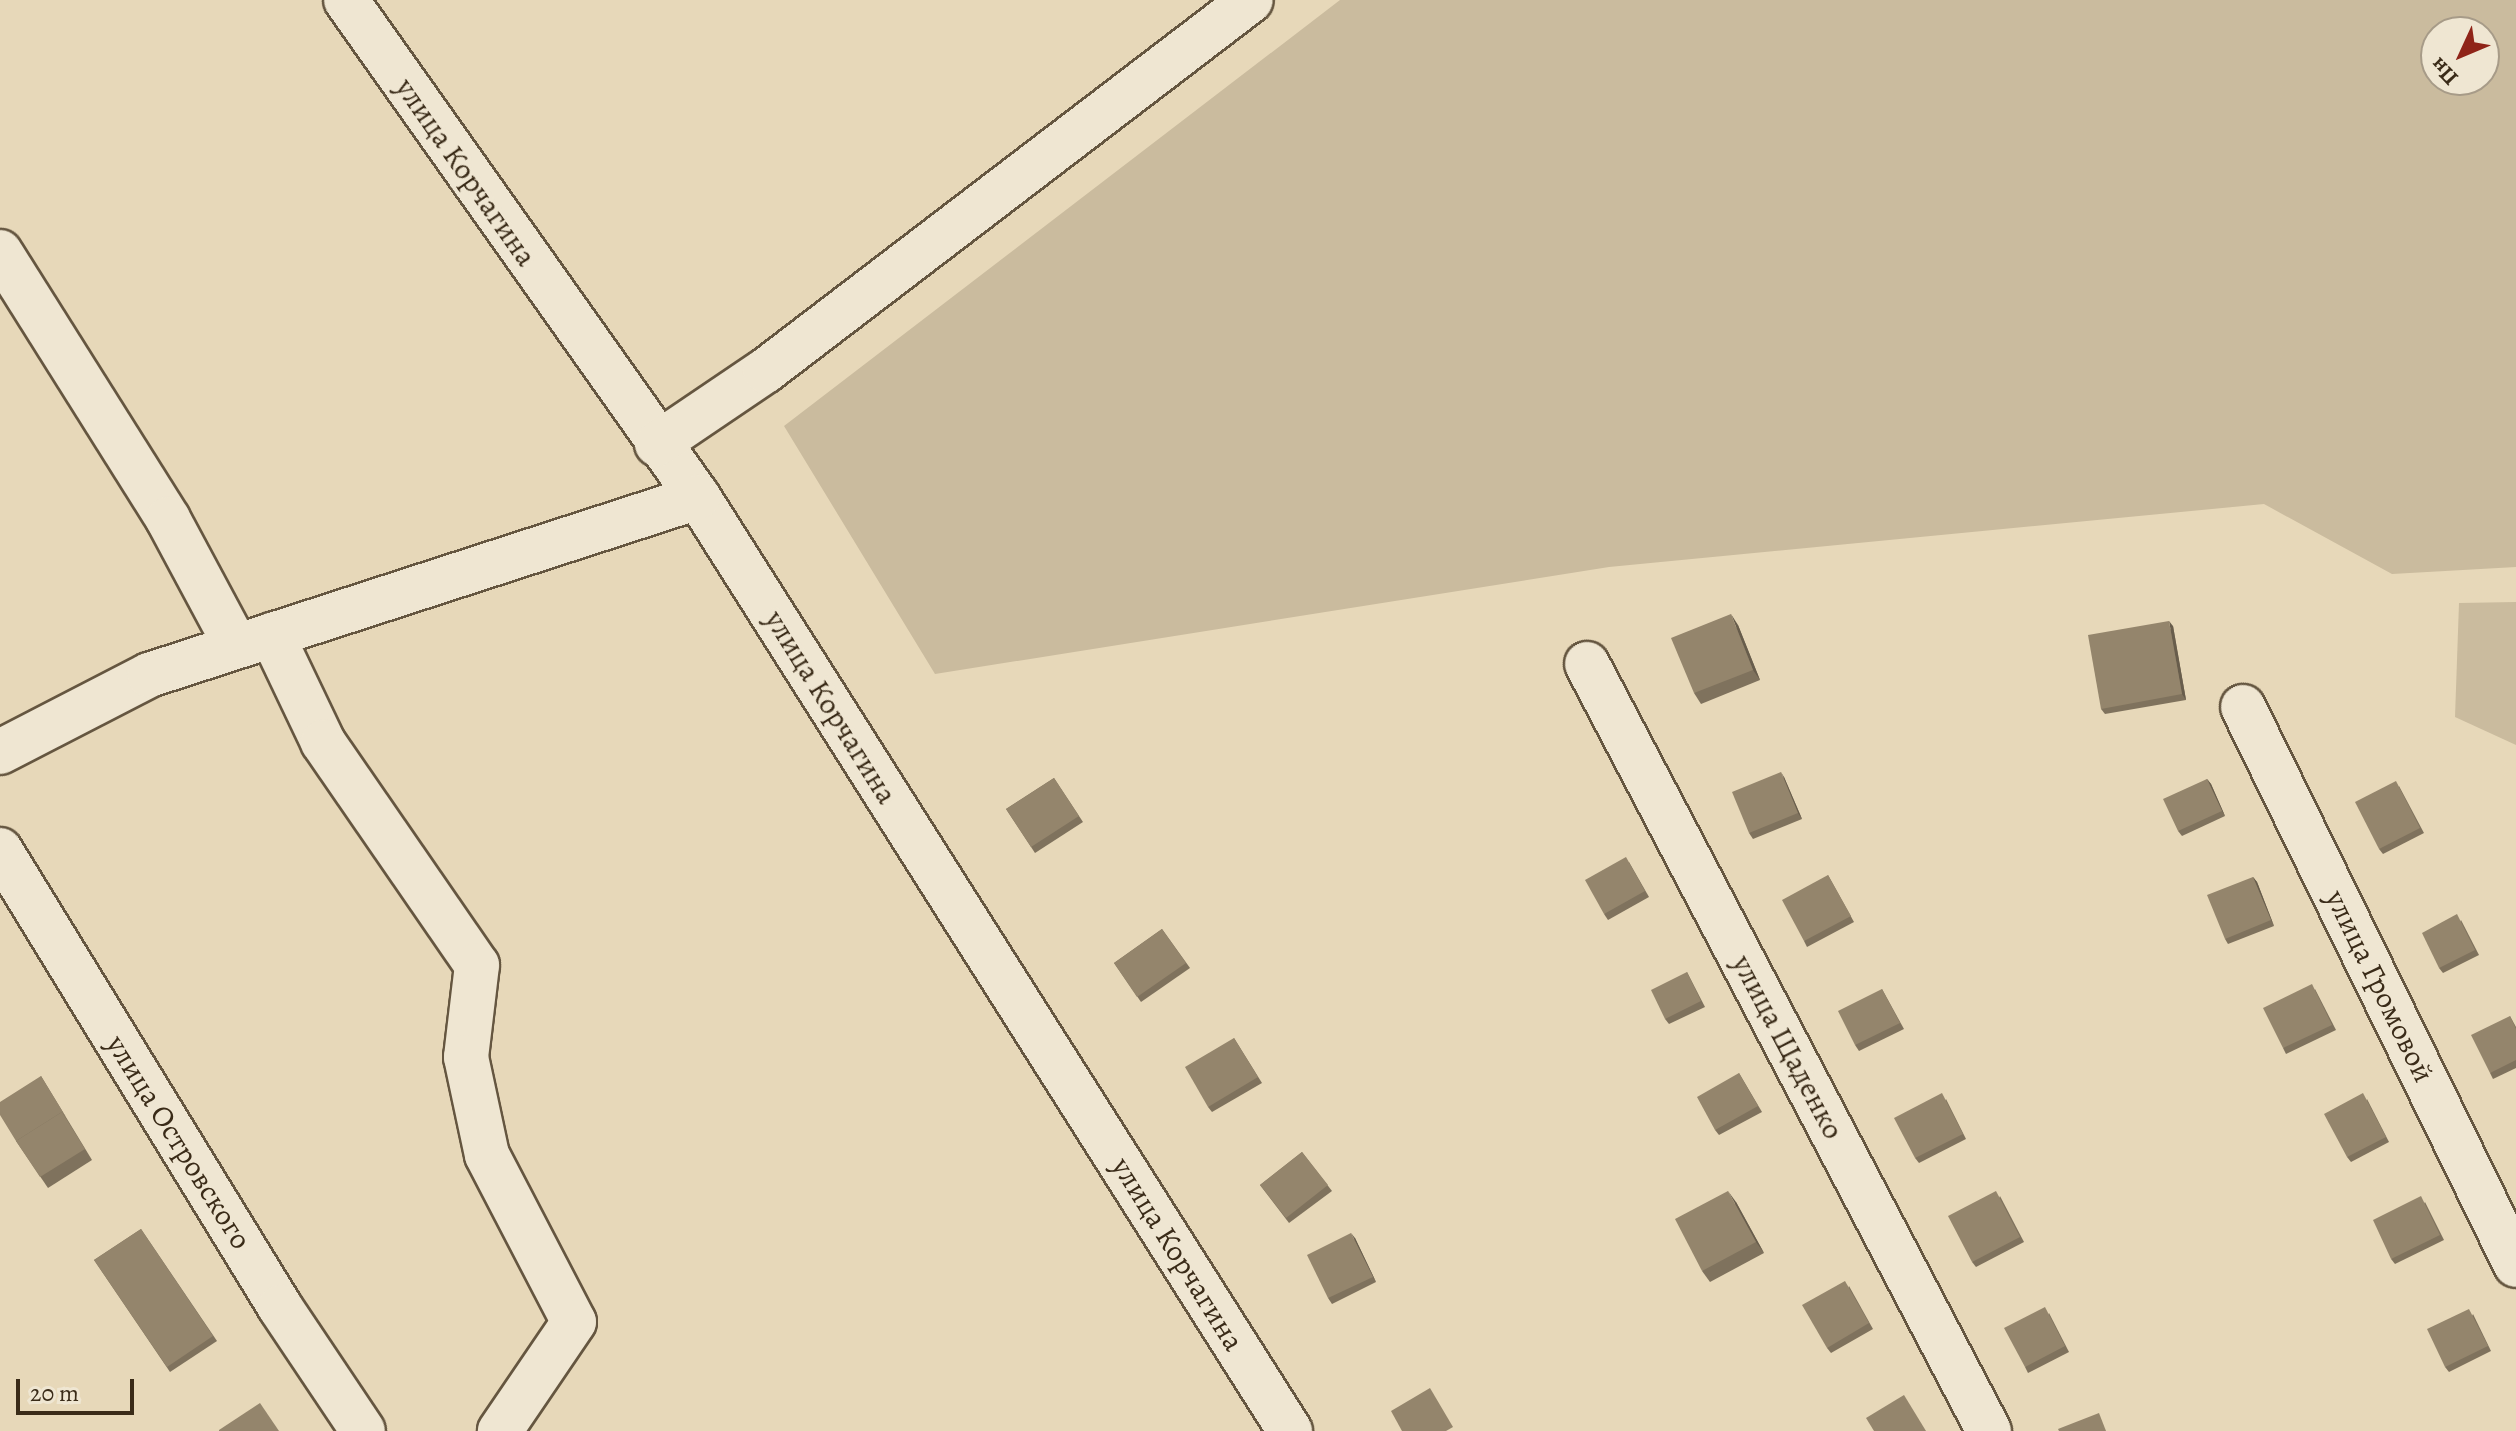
<!DOCTYPE html>
<html>
<head>
<meta charset="utf-8">
<style>
	body { margin:0 }
	#map { position:relative; width:2516px; height:1431px; overflow:hidden; background:#e7d8b9; font-family:Alegreya,serif }
	div>[style] { position:absolute }
	.green>* { inset:0; background:#cabb9e }
	.roads { filter:drop-shadow(2px 0 #655640) drop-shadow(-2px 0 #655640) drop-shadow(0 2px #655640) drop-shadow(0 -2px #655640) }
	.minor>* { height:44px; margin:-22px; padding:0 22px; transform-origin:22px; border-radius:22px; background:#efe6d2 }
	.wall>* { inset:0; background:#7f725d }
	.shaded-wall>* { inset:0; background:#685d4c }
	.building>* { inset:0; background:#94856c }
	span { translate:-50% -50%; white-space:nowrap; text-align:center; line-height:1.15; -webkit-text-stroke:7px #efe6d2; paint-order:stroke }
	.street-label { font-size:30px; color:#3a2b18 }
	.north { position:absolute; left:2420px; top:16px; width:80px; height:80px; box-sizing:border-box; background:#efe6d2; border:2px solid #a79b88; border-radius:50%; rotate:226deg; font-size:22px; font-weight:700; line-height:32px; text-align:center; color:#3a2b18 }
	.north::after { content:''; display:block; margin:auto; width:28px; height:36px; background:#8f2418; clip-path:polygon(50% 0,100% 100%,50% 72%,0 100%) }
	.scale { position:absolute; left:16px; top:1379px; width:118px; height:36px; box-sizing:border-box; border:4px solid #3a2b18; border-top:0; padding-left:10px; font-size:24px; line-height:28px; white-space:nowrap; color:#3a2b18; -webkit-text-stroke:6px #efe6d2; paint-order:stroke }
</style>
</head>
<body>
<div id="map">
	<div class="green">
		<div style="clip-path:polygon(evenodd,1340px 0,2516px 0,2516px 567px,2392px 574px,2264px 504px,1609px 567px,935px 674px,784px 426px,1340px 0,2484px 32px,2484px 80px,2436px 80px,2436px 32px,2484px 32px)"></div>
		<div style="clip-path:polygon(2516px 602px,2516px 745px,2455px 717px,2459px 603px)"></div>
	</div>
	<div class="roads">
		<div class="minor">
			<div style="left:346px;top:0;width:609px;rotate:54.69deg"></div>
			<div style="left:698px;top:497px;width:1106px;rotate:57.63deg"></div>
			<div style="left:0;top:252px;width:315px;rotate:57.8deg"></div>
			<div style="left:168px;top:519px;width:144px;rotate:61.8deg"></div>
			<div style="left:657px;top:444px;width:130px;rotate:-34.1deg"></div>
			<div style="left:765px;top:371px;width:611px;rotate:-37.36deg"></div>
			<div style="left:272px;top:635px;width:119px;rotate:64.5deg"></div>
			<div style="left:323px;top:742px;width:271px;rotate:55.4deg"></div>
			<div style="left:477px;top:965px;width:93px;rotate:96.8deg"></div>
			<div style="left:466px;top:1057px;width:100px;rotate:77.9deg"></div>
			<div style="left:487px;top:1155px;width:188px;rotate:62.5deg"></div>
			<div style="left:574px;top:1322px;width:132px;rotate:124.2deg"></div>
			<div style="left:1587px;top:664px;width:866px;rotate:62.34deg"></div>
			<div style="left:2243px;top:707px;width:621px;rotate:63.93deg"></div>
			<div style="left:0;top:752px;width:168px;rotate:-27.3deg"></div>
			<div style="left:149px;top:675px;width:577px;rotate:-17.96deg"></div>
			<div style="left:0;top:850px;width:536px;rotate:58.5deg"></div>
			<div style="left:280px;top:1307px;width:149px;rotate:56.2deg"></div>
		</div>
	</div>
	<div class="wall">
		<div style="clip-path:polygon(1738px 625px,1760px 680px,1701px 704px,1694px 693px)"></div>
		<div style="clip-path:polygon(2173px 626px,2186px 700px,2105px 714px,2101px 709px)"></div>
		<div style="clip-path:polygon(1784px 777px,1802px 819px,1753px 839px,1749px 833px)"></div>
		<div style="clip-path:polygon(1054px 778px,1083px 822px,1035px 853px,1006px 809px)"></div>
		<div style="clip-path:polygon(2207px 779px,2211px 784px,2225px 816px,2182px 836px,2178px 831px)"></div>
		<div style="clip-path:polygon(2399px 786px,2424px 833px,2383px 854px,2379px 849px)"></div>
		<div style="clip-path:polygon(1629px 862px,1649px 897px,1608px 920px,1604px 914px)"></div>
		<div style="clip-path:polygon(1828px 875px,1854px 922px,1807px 947px,1804px 941px)"></div>
		<div style="clip-path:polygon(2253px 877px,2257px 882px,2274px 926px,2228px 944px,2225px 939px)"></div>
		<div style="clip-path:polygon(2461px 920px,2479px 955px,2443px 973px,2439px 968px)"></div>
		<div style="clip-path:polygon(1162px 929px,1190px 968px,1141px 1002px,1114px 963px)"></div>
		<div style="clip-path:polygon(1687px 972px,1705px 1007px,1669px 1024px,1665px 1019px)"></div>
		<div style="clip-path:polygon(1882px 989px,1904px 1029px,1859px 1051px,1855px 1045px)"></div>
		<div style="clip-path:polygon(2315px 989px,2336px 1030px,2286px 1054px,2283px 1048px)"></div>
		<div style="clip-path:polygon(2510px 1016px,2516px 1027px,2516px 1068px,2493px 1079px,2490px 1073px)"></div>
		<div style="clip-path:polygon(1234px 1038px,1262px 1083px,1212px 1112px,1208px 1107px)"></div>
		<div style="clip-path:polygon(1739px 1073px,1762px 1112px,1719px 1135px,1715px 1130px)"></div>
		<div style="clip-path:polygon(41px 1076px,92px 1160px,48px 1188px,16px 1141px)"></div>
		<div style="clip-path:polygon(1946px 1099px,1966px 1139px,1919px 1163px,1915px 1158px)"></div>
		<div style="clip-path:polygon(2367px 1099px,2389px 1142px,2351px 1162px,2347px 1157px)"></div>
		<div style="clip-path:polygon(1302px 1152px,1332px 1191px,1289px 1223px,1260px 1185px)"></div>
		<div style="clip-path:polygon(2000px 1196px,2024px 1242px,1976px 1267px,1972px 1262px)"></div>
		<div style="clip-path:polygon(1736px 1202px,1764px 1253px,1710px 1282px,1702px 1271px)"></div>
		<div style="clip-path:polygon(2425px 1202px,2444px 1240px,2395px 1264px,2391px 1259px)"></div>
		<div style="clip-path:polygon(141px 1229px,217px 1341px,170px 1372px,94px 1260px)"></div>
		<div style="clip-path:polygon(1355px 1238px,1376px 1282px,1332px 1304px,1328px 1298px)"></div>
		<div style="clip-path:polygon(1849px 1286px,1873px 1329px,1831px 1353px,1827px 1348px)"></div>
		<div style="clip-path:polygon(2049px 1313px,2069px 1352px,2028px 1373px,2025px 1367px)"></div>
		<div style="clip-path:polygon(2473px 1314px,2491px 1351px,2449px 1372px,2445px 1367px)"></div>
	</div>
	<div class="shaded-wall">
		<div style="clip-path:polygon(1731px 614px,1738px 625px,1760px 680px,1753px 670px)"></div>
		<div style="clip-path:polygon(2169px 621px,2173px 626px,2186px 700px,2182px 694px)"></div>
		<div style="clip-path:polygon(1781px 772px,1784px 777px,1802px 819px,1798px 813px)"></div>
		<div style="clip-path:polygon(2207px 779px,2211px 784px,2225px 816px,2222px 811px)"></div>
		<div style="clip-path:polygon(2253px 877px,2257px 882px,2274px 926px,2271px 920px)"></div>
		<div style="clip-path:polygon(1728px 1191px,1736px 1202px,1764px 1253px,1756px 1242px)"></div>
		<div style="clip-path:polygon(1351px 1233px,1355px 1238px,1376px 1282px,1373px 1277px)"></div>
	</div>
	<div class="building">
		<div style="clip-path:polygon(1731px 614px,1753px 670px,1694px 693px,1671px 638px)"></div>
		<div style="clip-path:polygon(2169px 621px,2182px 694px,2101px 709px,2088px 635px)"></div>
		<div style="clip-path:polygon(1781px 772px,1798px 813px,1749px 833px,1732px 792px)"></div>
		<div style="clip-path:polygon(1054px 778px,1079px 816px,1031px 847px,1006px 809px)"></div>
		<div style="clip-path:polygon(2207px 779px,2222px 811px,2178px 831px,2163px 799px)"></div>
		<div style="clip-path:polygon(2396px 781px,2420px 828px,2379px 849px,2355px 802px)"></div>
		<div style="clip-path:polygon(1626px 857px,1645px 891px,1604px 914px,1585px 880px)"></div>
		<div style="clip-path:polygon(1828px 875px,1851px 916px,1804px 941px,1782px 900px)"></div>
		<div style="clip-path:polygon(2253px 877px,2271px 920px,2225px 939px,2207px 895px)"></div>
		<div style="clip-path:polygon(2457px 914px,2475px 950px,2439px 968px,2422px 933px)"></div>
		<div style="clip-path:polygon(1162px 929px,1186px 963px,1137px 997px,1114px 963px)"></div>
		<div style="clip-path:polygon(1687px 972px,1701px 1001px,1665px 1019px,1651px 990px)"></div>
		<div style="clip-path:polygon(2312px 984px,2332px 1025px,2283px 1048px,2263px 1008px)"></div>
		<div style="clip-path:polygon(1882px 989px,1900px 1023px,1855px 1045px,1838px 1011px)"></div>
		<div style="clip-path:polygon(2510px 1016px,2516px 1029px,2516px 1060px,2490px 1073px,2471px 1035px)"></div>
		<div style="clip-path:polygon(1234px 1038px,1258px 1077px,1208px 1107px,1185px 1067px)"></div>
		<div style="clip-path:polygon(1739px 1073px,1758px 1106px,1715px 1130px,1697px 1097px)"></div>
		<div style="clip-path:polygon(41px 1076px,66px 1117px,62px 1112px,16px 1141px,0 1115px,0 1102px)"></div>
		<div style="clip-path:polygon(1942px 1093px,1963px 1134px,1915px 1158px,1894px 1118px)"></div>
		<div style="clip-path:polygon(2363px 1093px,2386px 1137px,2347px 1157px,2324px 1114px)"></div>
		<div style="clip-path:polygon(62px 1112px,85px 1149px,40px 1177px,16px 1141px)"></div>
		<div style="clip-path:polygon(1302px 1152px,1328px 1185px,1286px 1218px,1260px 1185px)"></div>
		<div style="clip-path:polygon(1728px 1191px,1756px 1242px,1702px 1271px,1675px 1219px)"></div>
		<div style="clip-path:polygon(1996px 1191px,2020px 1237px,1972px 1262px,1948px 1216px)"></div>
		<div style="clip-path:polygon(2421px 1196px,2440px 1235px,2391px 1259px,2373px 1220px)"></div>
		<div style="clip-path:polygon(141px 1229px,213px 1336px,167px 1367px,94px 1260px)"></div>
		<div style="clip-path:polygon(1351px 1233px,1373px 1277px,1328px 1298px,1307px 1255px)"></div>
		<div style="clip-path:polygon(1845px 1281px,1869px 1323px,1827px 1348px,1802px 1305px)"></div>
		<div style="clip-path:polygon(2045px 1307px,2065px 1346px,2025px 1367px,2004px 1328px)"></div>
		<div style="clip-path:polygon(2469px 1309px,2488px 1346px,2445px 1367px,2427px 1329px)"></div>
		<div style="clip-path:polygon(1430px 1388px,1453px 1427px,1446px 1431px,1402px 1431px,1391px 1411px)"></div>
		<div style="clip-path:polygon(1904px 1395px,1926px 1431px,1874px 1431px,1866px 1418px)"></div>
		<div style="clip-path:polygon(260px 1403px,279px 1431px,219px 1431px,219px 1430px)"></div>
		<div style="clip-path:polygon(2099px 1413px,2106px 1431px,2059px 1431px,2058px 1429px)"></div>
	</div>
	<div class="street-label">
		<span style="left:466px;top:172px;rotate:55deg">улица Корчагина</span>
		<span style="left:831px;top:707px;rotate:58deg">улица Корчагина</span>
		<span style="left:2380px;top:986px;rotate:64deg">улица Громовой</span>
		<span style="left:1788px;top:1047px;rotate:62deg">улица Щаденко</span>
		<span style="left:179px;top:1142px;rotate:58deg">улица Островского</span>
		<span style="left:1178px;top:1254px;rotate:58deg">улица Корчагина</span>
	</div>
	<div class="north">Пн</div>
	<div class="scale">20 m</div>
</div>
</body>
</html>
